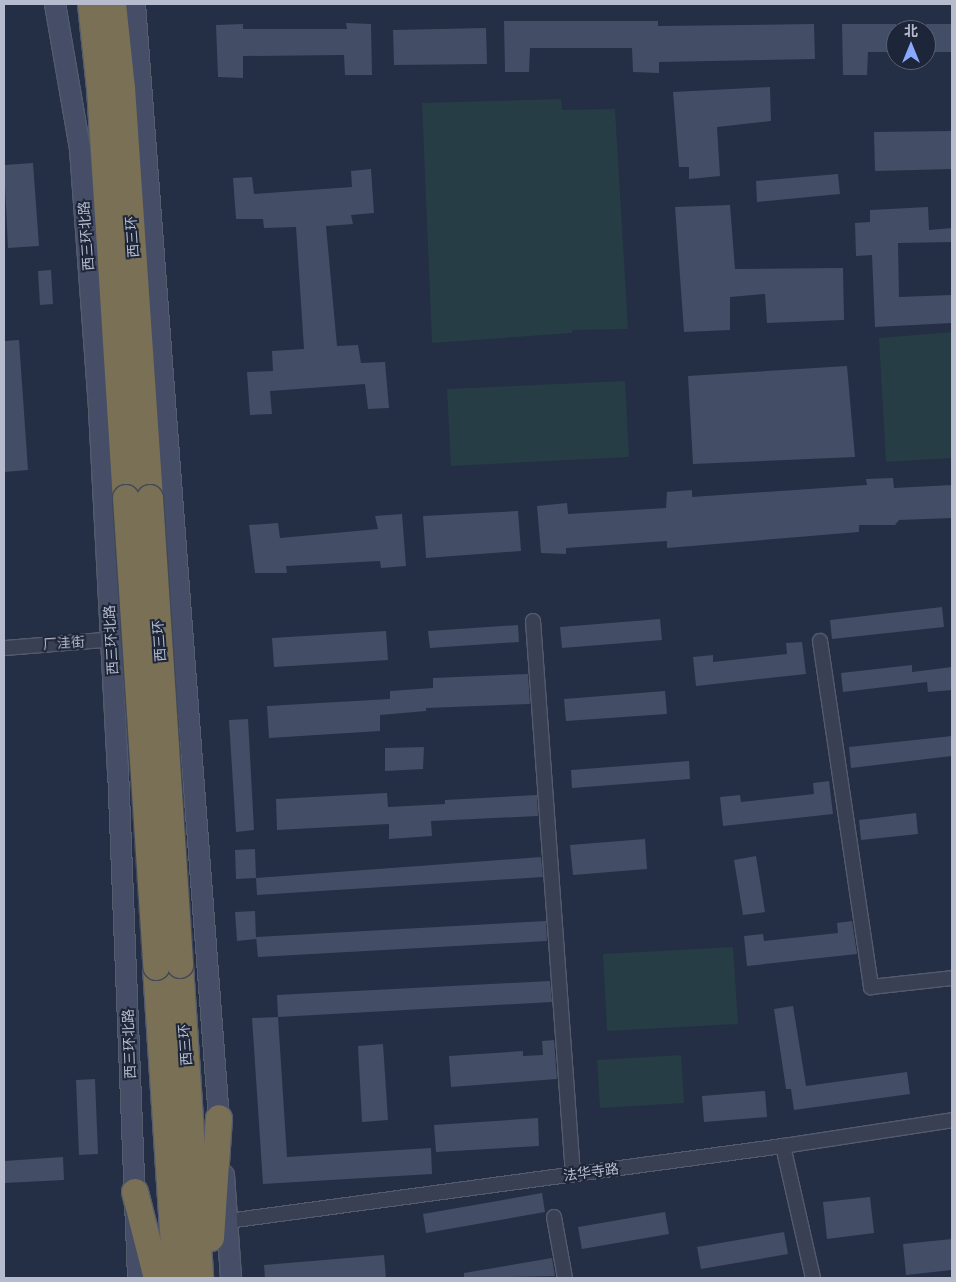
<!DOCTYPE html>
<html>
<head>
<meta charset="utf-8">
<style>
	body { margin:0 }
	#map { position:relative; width:956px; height:1282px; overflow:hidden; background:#242e44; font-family:Inter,"Noto Sans SC",sans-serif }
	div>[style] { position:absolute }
	.green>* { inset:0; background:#263d45 }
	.building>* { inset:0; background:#434d66 }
	.roads { filter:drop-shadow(1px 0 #545b6d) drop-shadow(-1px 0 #545b6d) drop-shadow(0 1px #545b6d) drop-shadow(0 -1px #545b6d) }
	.street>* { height:14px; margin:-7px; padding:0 7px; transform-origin:7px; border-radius:7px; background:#394053 }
	.secondary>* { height:20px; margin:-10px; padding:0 10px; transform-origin:10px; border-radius:10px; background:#464e67 }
	.highway>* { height:26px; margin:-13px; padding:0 13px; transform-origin:13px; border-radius:13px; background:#7a7055 }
	.bridges { filter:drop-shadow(1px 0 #40485a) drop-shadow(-1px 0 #40485a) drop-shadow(0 1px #40485a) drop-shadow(0 -1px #40485a) }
	.highway-bridge>* { height:26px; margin:-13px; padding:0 13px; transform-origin:13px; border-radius:13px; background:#7a7055 }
	span { translate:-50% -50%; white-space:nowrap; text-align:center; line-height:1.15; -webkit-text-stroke:4px #1d2538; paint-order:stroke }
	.street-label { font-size:14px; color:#b6bccd }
	.frame { position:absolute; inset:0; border:5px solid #b6bccd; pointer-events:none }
	.north { position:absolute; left:886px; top:20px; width:50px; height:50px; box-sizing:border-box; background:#1d2538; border:1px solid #5a6174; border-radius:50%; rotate:0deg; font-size:14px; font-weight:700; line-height:20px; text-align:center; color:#b6bccd }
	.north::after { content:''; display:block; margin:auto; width:18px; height:22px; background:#89a8ff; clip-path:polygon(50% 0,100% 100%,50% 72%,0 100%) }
</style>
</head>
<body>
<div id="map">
	<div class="green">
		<div style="clip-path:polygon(561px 99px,562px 110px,615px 109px,628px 329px,572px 330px,572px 333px,432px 343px,422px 103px)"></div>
		<div style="clip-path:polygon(952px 332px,952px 458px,886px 462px,879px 338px)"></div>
		<div style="clip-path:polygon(625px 381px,629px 457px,451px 466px,447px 389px)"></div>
		<div style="clip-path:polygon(733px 947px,738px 1024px,607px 1031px,603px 954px)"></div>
		<div style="clip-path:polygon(681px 1055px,684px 1103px,600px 1108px,597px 1060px)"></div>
	</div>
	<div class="building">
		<div style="clip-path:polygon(504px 21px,658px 21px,658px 26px,814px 24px,815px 59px,659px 62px,659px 73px,633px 72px,632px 48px,530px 48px,529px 72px,505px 72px)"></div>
		<div style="clip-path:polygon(346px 23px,371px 24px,372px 75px,345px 75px,344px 55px,243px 56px,243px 78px,218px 77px,216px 25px,243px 24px,243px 29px,347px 29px)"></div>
		<div style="clip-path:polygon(842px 24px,896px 24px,896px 52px,868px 52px,867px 75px,843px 75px)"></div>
		<div style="clip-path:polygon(926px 24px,952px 24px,952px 52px,926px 52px)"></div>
		<div style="clip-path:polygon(486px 28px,487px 64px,394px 65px,393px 30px)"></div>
		<div style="clip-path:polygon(770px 87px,771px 121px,717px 127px,720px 176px,689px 179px,689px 167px,679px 167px,673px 92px)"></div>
		<div style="clip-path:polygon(952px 131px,952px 169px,875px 171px,874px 132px)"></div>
		<div style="clip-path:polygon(33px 163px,39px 246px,8px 248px,4px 165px)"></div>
		<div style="clip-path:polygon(371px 169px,374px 213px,351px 215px,353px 224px,326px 226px,337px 346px,358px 345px,361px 363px,385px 362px,389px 408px,368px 409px,365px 384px,270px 391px,272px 414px,250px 415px,247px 372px,273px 371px,272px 351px,304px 349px,296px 227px,264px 228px,263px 219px,236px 219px,233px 178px,252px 177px,254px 194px,352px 187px,351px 171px)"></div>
		<div style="clip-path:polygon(838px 174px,840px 194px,757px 202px,756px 181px)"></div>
		<div style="clip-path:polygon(730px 205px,735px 269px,843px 268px,844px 320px,767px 323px,765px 294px,730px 297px,730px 330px,684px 332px,675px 207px)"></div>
		<div style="clip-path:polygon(928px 207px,929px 230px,952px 228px,952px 242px,898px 243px,899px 297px,952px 295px,952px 323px,875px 327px,872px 255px,856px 256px,855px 223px,870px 222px,870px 210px)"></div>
		<div style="clip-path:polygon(51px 270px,53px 304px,40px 305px,38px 271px)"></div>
		<div style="clip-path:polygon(19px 340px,28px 470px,4px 472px,4px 341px)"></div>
		<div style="clip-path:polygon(847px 366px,855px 457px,693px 464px,688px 376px)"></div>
		<div style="clip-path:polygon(893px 478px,894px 488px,952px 485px,952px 518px,899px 520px,895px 525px,859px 525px,859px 532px,667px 548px,667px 541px,566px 548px,566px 554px,541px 553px,537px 506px,567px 503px,568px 514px,666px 508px,667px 492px,692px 490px,692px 497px,867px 485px,866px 479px)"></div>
		<div style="clip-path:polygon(518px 511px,521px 551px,426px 558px,423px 516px)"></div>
		<div style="clip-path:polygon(402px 514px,406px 566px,381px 568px,380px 561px,286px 566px,287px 573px,255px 573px,249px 525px,278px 523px,280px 538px,378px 529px,375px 516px)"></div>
		<div style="clip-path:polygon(942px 607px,944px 627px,832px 639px,830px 620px)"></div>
		<div style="clip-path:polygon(660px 619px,662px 640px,562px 648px,560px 627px)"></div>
		<div style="clip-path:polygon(518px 625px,519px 642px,430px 648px,428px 631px)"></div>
		<div style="clip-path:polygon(386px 631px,388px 660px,274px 667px,272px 638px)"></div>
		<div style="clip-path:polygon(802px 642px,806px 674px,696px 686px,693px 657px,713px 655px,713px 662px,787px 654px,786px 643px)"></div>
		<div style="clip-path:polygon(912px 665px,912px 672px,952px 667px,952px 690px,928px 692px,927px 682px,843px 692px,841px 673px)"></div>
		<div style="clip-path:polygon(528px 674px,530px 704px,426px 708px,426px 711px,380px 715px,380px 731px,269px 738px,267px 706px,390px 699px,390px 691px,433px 688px,433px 678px)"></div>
		<div style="clip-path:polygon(665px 691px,667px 714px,566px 721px,564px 699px)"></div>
		<div style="clip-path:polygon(248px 719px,254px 830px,236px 832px,229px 720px)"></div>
		<div style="clip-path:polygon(952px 736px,952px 756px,851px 768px,849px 747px)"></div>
		<div style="clip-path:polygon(424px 747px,423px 769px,385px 771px,385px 748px)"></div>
		<div style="clip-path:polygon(689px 761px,690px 779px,572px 788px,571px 770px)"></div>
		<div style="clip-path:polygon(829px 781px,833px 814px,723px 826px,720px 797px,740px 795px,741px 802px,814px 794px,813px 783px)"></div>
		<div style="clip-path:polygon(387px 793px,388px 807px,445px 804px,445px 800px,537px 795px,538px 816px,431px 821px,432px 836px,389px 839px,389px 824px,277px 830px,276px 799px)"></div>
		<div style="clip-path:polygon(916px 813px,918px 834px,861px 840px,859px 820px)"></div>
		<div style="clip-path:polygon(645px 839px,647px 869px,573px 875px,570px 845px)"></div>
		<div style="clip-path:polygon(255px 849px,256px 878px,541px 857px,543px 877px,257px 895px,256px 878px,236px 879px,235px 850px)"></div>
		<div style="clip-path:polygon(756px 856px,765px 912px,743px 915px,734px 860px)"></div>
		<div style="clip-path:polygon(255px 911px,256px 939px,237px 941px,235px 912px)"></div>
		<div style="clip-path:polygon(546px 921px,547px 941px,258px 957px,256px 937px)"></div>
		<div style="clip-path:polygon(852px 921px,857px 954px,747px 966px,744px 936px,763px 934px,764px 941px,838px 933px,837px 923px)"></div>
		<div style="clip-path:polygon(550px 981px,552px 1002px,278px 1017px,277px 995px)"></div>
		<div style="clip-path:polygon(793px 1006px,806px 1086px,907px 1072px,910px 1094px,794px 1110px,791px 1089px,786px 1089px,774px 1009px)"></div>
		<div style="clip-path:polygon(278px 1017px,287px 1157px,431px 1148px,432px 1174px,263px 1184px,252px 1018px)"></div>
		<div style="clip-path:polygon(554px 1040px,557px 1079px,451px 1087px,449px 1056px,523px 1051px,523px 1056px,543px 1055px,542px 1041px)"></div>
		<div style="clip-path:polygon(383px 1044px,388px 1120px,362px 1122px,358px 1046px)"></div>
		<div style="clip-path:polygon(95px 1079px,98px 1154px,79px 1155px,76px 1080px)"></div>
		<div style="clip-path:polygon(765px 1091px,767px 1117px,704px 1122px,702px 1096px)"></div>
		<div style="clip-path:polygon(538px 1118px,539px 1146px,436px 1152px,434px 1125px)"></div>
		<div style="clip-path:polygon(63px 1157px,64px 1180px,4px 1183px,4px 1161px)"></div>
		<div style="clip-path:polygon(542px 1193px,545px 1212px,426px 1233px,423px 1214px)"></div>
		<div style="clip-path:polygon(870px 1197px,874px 1233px,827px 1239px,823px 1202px)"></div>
		<div style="clip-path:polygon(665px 1212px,669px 1234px,582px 1249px,578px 1227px)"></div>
		<div style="clip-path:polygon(784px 1232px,788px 1254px,701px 1269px,697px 1247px)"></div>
		<div style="clip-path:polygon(952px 1239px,952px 1270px,906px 1275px,903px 1244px)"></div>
		<div style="clip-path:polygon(384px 1255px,386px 1278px,265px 1278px,264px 1265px)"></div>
		<div style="clip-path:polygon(552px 1258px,555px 1276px,464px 1278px,464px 1273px)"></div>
	</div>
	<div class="roads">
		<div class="street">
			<div style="left:533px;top:621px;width:555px;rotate:85.87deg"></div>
			<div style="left:820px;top:641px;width:350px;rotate:81.6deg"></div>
			<div style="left:871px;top:987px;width:81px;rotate:-6.3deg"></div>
			<div style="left:4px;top:648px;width:136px;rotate:-4.6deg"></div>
			<div style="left:783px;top:1146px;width:135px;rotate:77.2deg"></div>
			<div style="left:554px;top:1217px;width:62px;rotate:79.8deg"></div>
			<div style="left:228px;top:1221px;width:560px;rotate:-7.7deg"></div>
			<div style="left:783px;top:1146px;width:171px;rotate:-8.7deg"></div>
		</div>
		<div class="secondary">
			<div style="left:55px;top:4px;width:147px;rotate:80.2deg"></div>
			<div style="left:80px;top:149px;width:261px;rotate:85.8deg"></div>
			<div style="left:99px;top:409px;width:361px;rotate:87deg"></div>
			<div style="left:118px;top:769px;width:509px;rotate:87.75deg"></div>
			<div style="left:135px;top:4px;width:1130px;rotate:85.69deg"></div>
			<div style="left:224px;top:1175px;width:103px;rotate:86.1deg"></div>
		</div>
		<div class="highway">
			<div style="left:91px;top:4px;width:84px;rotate:83.9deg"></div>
			<div style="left:100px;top:88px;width:411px;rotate:86.4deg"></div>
			<div style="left:113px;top:4px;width:84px;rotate:83.9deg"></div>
			<div style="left:122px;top:88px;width:411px;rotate:86.1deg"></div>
			<div style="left:180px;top:965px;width:314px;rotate:86.3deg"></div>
			<div style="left:156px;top:967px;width:312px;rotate:86.3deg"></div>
			<div style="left:135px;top:1192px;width:89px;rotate:75.7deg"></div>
			<div style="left:211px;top:1238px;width:120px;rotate:-86.2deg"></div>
		</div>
	</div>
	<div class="bridges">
		<div class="highway-bridge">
			<div style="left:126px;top:498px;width:470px;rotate:86.3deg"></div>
			<div style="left:150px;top:498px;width:468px;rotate:86.3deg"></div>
		</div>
	</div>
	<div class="street-label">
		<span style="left:86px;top:236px;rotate:-94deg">西三环北路</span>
		<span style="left:132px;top:237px;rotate:-94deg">西三环</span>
		<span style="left:111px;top:640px;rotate:-93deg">西三环北路</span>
		<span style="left:159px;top:641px;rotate:-94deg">西三环</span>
		<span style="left:64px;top:643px;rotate:-4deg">厂洼街</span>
		<span style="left:129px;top:1044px;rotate:-92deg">西三环北路</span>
		<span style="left:185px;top:1045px;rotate:-94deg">西三环</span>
		<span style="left:591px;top:1172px;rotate:-8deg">法华寺路</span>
	</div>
	<div class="frame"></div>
	<div class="north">北</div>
</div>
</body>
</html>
